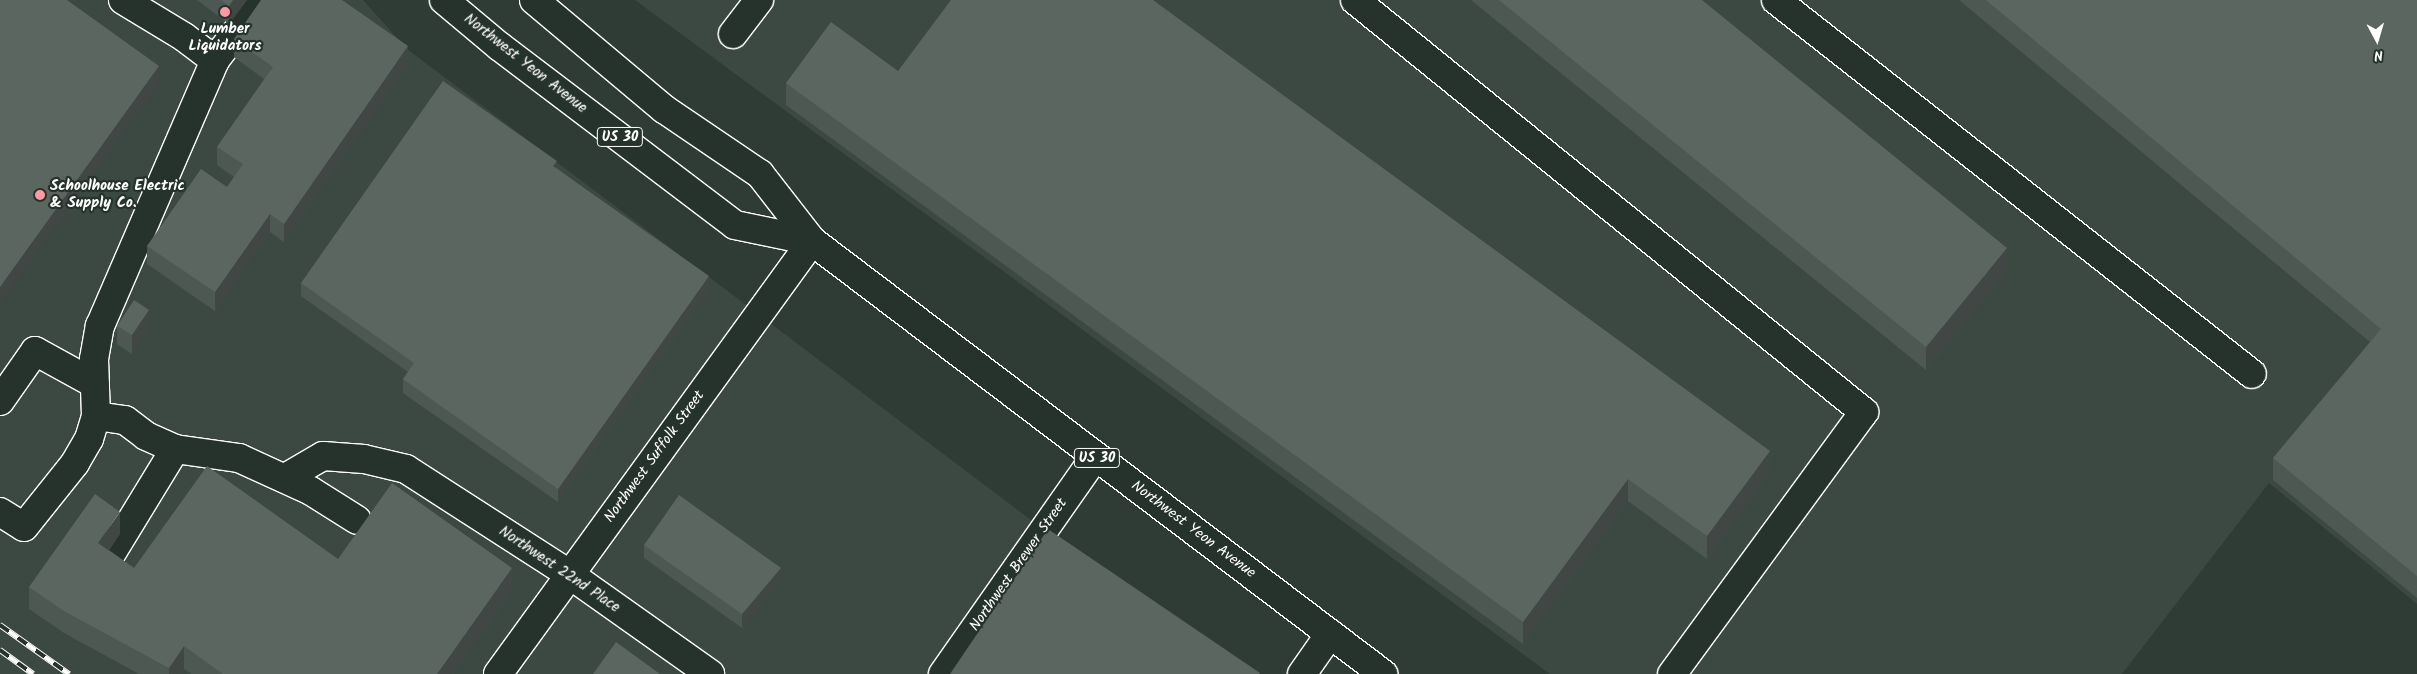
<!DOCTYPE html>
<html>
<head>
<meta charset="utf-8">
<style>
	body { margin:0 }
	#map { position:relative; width:2417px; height:674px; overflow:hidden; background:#2f3b35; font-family:Kalam,sans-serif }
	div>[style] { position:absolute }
	.built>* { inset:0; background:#3c4842 }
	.roads { filter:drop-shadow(1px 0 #fff) drop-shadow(-1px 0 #fff) drop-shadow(0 1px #fff) drop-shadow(0 -1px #fff) }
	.minor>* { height:28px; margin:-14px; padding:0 14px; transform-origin:14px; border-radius:14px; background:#26332d }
	.highway>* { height:28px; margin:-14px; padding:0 14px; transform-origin:14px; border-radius:14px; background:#26332d }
	.rail>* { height:5.5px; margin-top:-2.75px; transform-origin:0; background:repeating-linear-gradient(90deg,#26332d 0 11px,#fff 0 22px); box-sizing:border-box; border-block:1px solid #fff }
	.wall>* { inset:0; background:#4e5853 }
	.shaded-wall>* { inset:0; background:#404744 }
	.building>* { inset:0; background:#5b6661 }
	.dots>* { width:14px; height:14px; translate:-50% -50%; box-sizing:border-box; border:2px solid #26332d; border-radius:50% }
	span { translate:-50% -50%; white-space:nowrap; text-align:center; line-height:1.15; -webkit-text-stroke:4.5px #26332d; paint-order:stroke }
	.shield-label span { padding:1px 4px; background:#26332d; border:1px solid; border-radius:4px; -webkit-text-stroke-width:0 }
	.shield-label { font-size:14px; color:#fff; font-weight:700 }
	.poi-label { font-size:15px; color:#fff; font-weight:700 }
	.left { translate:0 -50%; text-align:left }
	.street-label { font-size:15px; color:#fff }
	.north { position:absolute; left:2352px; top:15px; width:50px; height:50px; -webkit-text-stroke:4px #26332d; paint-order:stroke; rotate:174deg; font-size:14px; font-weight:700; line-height:20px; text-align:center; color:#fff }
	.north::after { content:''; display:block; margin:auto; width:18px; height:22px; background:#fff; clip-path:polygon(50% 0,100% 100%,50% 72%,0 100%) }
</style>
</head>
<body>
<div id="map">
	<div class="built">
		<div style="clip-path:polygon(0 0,363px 0,407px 49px,1235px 674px,0 674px)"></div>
		<div style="clip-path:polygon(635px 0,2417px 0,2417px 604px,2269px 483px,2122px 674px,1550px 674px)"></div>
	</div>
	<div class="roads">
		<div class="minor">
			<div style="left:123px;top:0;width:71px;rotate:31.2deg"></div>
			<div style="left:184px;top:37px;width:39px;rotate:37deg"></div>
			<div style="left:215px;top:60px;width:76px;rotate:-52.5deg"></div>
			<div style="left:1355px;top:0;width:655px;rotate:38.99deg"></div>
			<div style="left:1864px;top:412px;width:325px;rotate:126.2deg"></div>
			<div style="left:1776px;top:0;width:605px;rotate:38.16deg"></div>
			<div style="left:733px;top:34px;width:43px;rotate:-52.6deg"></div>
			<div style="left:0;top:401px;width:61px;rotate:-55deg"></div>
			<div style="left:35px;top:351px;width:68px;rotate:28.8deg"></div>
			<div style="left:96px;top:416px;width:29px;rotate:8deg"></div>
			<div style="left:125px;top:420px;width:26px;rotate:37deg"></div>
			<div style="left:146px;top:436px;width:32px;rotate:24deg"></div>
			<div style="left:175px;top:449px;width:65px;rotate:8deg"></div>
			<div style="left:239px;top:458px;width:79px;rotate:24.6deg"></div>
			<div style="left:311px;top:491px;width:54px;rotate:32.2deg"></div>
			<div style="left:285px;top:478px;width:44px;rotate:-30.1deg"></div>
			<div style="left:323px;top:456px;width:41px;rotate:4.2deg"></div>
			<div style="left:364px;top:459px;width:43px;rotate:13.4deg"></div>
			<div style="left:406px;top:469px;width:194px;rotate:32.8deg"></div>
			<div style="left:569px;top:574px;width:173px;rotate:35.3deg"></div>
			<div style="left:0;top:512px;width:28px;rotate:32deg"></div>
			<div style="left:24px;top:527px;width:82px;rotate:-51.4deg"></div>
			<div style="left:75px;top:463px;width:28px;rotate:-60deg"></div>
			<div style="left:89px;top:439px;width:24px;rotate:-73deg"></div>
			<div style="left:96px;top:416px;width:57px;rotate:-92deg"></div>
			<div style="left:94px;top:359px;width:34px;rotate:-80deg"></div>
			<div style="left:100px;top:326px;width:290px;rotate:-66.6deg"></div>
			<div style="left:111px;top:554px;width:123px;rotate:-58.6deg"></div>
			<div style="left:498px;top:674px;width:535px;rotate:-54.05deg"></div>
			<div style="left:943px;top:674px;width:265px;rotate:-55deg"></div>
			<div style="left:1302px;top:674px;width:49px;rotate:-55deg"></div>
		</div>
		<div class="highway">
			<div style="left:444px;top:0;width:72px;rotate:39.9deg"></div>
			<div style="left:499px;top:46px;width:296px;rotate:37.2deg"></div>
			<div style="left:735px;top:225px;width:79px;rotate:11.7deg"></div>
			<div style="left:534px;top:0;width:170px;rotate:40deg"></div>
			<div style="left:664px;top:109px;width:116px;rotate:34.1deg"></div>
			<div style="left:760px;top:174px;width:85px;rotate:52.2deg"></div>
			<div style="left:812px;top:241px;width:717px;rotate:37.17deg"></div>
		</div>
	</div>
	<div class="rail">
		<div style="left:0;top:625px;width:85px;rotate:35.4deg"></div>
		<div style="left:0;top:650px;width:41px;rotate:36deg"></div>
	</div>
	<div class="wall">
		<div style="clip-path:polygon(197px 0,247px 0,229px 24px)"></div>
		<div style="clip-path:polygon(1471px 0,1702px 0,2007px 271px,1926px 370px)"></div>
		<div style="clip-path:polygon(1959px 0,2417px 0,2417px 598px,2273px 480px,2273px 458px,2370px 342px)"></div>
		<div style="clip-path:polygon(234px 39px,408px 64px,284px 242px,270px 232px,215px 311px,147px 264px,147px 246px,227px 187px,234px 177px,217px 165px,217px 147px,264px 79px,234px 57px)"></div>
		<div style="clip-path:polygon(898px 71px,1770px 473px,1707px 559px,1628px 501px,1523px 644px,786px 105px,786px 83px)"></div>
		<div style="clip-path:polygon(557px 168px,709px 289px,558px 502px,403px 393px,403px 379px,408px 372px,301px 296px,301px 283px)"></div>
		<div style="clip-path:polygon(117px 326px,149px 329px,132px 354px,117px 344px)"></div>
		<div style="clip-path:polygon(120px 534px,109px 550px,134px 568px,338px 559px,512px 590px,453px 674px,192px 674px,184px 669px,181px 674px,139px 674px,64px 633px,29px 609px,29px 587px)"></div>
		<div style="clip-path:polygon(644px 545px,781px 581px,742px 628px,644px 558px)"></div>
	</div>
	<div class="shaded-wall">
		<div style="clip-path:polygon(233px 0,247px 0,229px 24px,229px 6px)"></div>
		<div style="clip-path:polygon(408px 46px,408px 64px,284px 242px,284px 224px)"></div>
		<div style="clip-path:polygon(159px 66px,159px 84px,0 305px,0 287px)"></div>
		<div style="clip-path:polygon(557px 161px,557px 175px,553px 166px)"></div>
		<div style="clip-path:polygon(270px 214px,270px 232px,215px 311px,215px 292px)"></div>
		<div style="clip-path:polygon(2007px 248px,2007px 271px,1926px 370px,1926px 347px)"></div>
		<div style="clip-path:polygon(709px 276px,709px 289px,558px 502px,558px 489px)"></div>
		<div style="clip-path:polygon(149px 310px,149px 329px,132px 354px,132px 335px)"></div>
		<div style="clip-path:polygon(1770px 451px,1770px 473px,1707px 559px,1707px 536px)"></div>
		<div style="clip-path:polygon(1628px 479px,1628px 501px,1523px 644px,1523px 622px)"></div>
		<div style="clip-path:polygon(120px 512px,120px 534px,98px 565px,98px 543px)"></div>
		<div style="clip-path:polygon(512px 568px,512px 590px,453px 674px,437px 674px)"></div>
		<div style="clip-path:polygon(781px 568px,781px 581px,742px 628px,742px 614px)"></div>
		<div style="clip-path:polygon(184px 646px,184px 669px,181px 674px,169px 674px,169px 668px)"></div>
	</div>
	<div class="building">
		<div style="clip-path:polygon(0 0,67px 0,159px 66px,0 287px)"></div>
		<div style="clip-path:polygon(221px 0,233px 0,229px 6px)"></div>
		<div style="clip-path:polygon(261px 0,342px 0,408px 46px,284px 224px,270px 214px,215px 292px,147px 246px,201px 169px,227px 187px,243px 164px,217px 147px,273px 67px,234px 39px)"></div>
		<div style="clip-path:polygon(951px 0,1153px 0,1770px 451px,1707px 536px,1628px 479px,1523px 622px,786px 83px,831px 22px,898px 71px)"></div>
		<div style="clip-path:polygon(1499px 0,1702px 0,2007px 248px,1926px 347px)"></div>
		<div style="clip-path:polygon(1986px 0,2417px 0,2417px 576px,2273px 458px,2381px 329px)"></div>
		<div style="clip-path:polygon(443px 81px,557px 161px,553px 166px,709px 276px,558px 489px,403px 379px,414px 363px,301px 283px)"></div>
		<div style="clip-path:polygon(134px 300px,149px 310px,132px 335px,117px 326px)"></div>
		<div style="clip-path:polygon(207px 466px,338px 559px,392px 483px,512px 568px,437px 674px,223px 674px,184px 646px,169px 668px,64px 611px,29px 587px,95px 494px,120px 512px,98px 543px,134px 568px)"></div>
		<div style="clip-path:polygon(679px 495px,781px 568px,742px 614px,644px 545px)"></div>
		<div style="clip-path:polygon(1048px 529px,1260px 673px,1259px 674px,950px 674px)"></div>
		<div style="clip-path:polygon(616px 642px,660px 674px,593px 674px)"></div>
	</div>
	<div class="dots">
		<div style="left:225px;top:12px;background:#ff9aa2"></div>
		<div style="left:40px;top:195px;background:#ff9aa2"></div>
	</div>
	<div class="shield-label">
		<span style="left:620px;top:137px">US 30</span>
		<span style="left:1097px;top:458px">US 30</span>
	</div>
	<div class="poi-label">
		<span style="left:225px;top:38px">Lumber<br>Liquidators</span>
		<span class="left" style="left:50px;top:195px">Schoolhouse Electric<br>&amp; Supply Co.</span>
	</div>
	<div class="street-label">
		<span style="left:525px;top:64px;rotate:38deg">Northwest Yeon Avenue</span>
		<span style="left:655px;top:457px;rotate:-54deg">Northwest Suffolk Street</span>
		<span style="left:1193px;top:530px;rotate:37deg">Northwest Yeon Avenue</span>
		<span style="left:1019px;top:565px;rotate:-55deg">Northwest Brewer Street</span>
		<span style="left:559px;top:570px;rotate:34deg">Northwest 22nd Place</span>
	</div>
	<div class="north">N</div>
</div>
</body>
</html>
